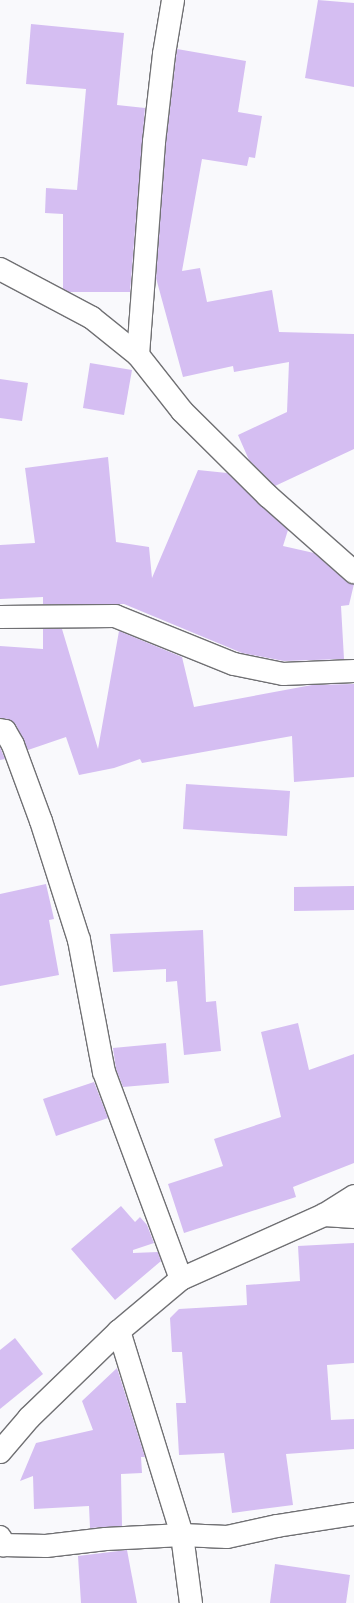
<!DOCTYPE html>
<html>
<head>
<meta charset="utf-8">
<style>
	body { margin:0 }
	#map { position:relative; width:354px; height:1603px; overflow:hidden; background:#f9f9fc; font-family:"Sofia Sans Condensed",sans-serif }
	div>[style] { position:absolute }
	.building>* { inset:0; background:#d5bef2 }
	.roads { filter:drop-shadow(1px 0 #707073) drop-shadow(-1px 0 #707073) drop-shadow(0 1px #707073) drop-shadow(0 -1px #707073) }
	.street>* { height:22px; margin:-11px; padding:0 11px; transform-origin:11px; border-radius:11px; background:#fff }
	.secondary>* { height:22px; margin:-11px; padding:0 11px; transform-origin:11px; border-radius:11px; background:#fff }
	span { translate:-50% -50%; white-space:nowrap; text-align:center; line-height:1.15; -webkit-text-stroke:3px #fff; paint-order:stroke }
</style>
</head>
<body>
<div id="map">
	<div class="building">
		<div style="clip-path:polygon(318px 0,354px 3px,354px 87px,305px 78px)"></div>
		<div style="clip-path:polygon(31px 24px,124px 33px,117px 105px,145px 108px,130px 292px,69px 292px,63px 289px,63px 214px,45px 213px,46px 188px,77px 190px,86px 89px,26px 84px)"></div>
		<div style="clip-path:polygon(177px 49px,246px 61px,238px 112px,262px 116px,255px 158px,249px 157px,247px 166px,202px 159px,182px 271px,200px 268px,207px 302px,272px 290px,279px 332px,354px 334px,354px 449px,275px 486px,249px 460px,238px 435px,287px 412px,289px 362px,234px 372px,233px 366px,183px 377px,156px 278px,166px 143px)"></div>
		<div style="clip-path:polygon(90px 363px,132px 370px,124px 415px,83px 408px)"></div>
		<div style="clip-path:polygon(0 379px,28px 383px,22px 421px,0 418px)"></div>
		<div style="clip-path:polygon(108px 457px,116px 542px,149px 547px,152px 578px,198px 470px,227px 473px,288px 530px,283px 546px,314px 553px,346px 581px,354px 584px,349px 605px,341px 606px,344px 659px,284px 661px,242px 653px,124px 604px,43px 604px,43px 597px,0 599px,0 545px,35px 543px,25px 468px)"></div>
		<div style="clip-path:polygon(43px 629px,62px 629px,98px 749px,119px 631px,182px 657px,194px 707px,312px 685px,354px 684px,354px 777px,294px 782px,292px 736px,142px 763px,140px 759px,114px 768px,79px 775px,66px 737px,28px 750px,16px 725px,8px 719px,0 718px,0 646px,43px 649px)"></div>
		<div style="clip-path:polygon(0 747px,5px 759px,0 760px)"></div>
		<div style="clip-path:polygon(186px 784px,290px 791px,287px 836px,183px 829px)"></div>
		<div style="clip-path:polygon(46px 884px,54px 919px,49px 920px,59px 975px,0 986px,0 894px)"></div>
		<div style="clip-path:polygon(354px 886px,354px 910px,294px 911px,294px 887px)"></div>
		<div style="clip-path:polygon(203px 930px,206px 1002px,216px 1001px,221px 1051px,184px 1055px,177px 981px,166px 982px,166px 969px,113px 972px,110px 934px)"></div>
		<div style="clip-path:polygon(298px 1023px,309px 1070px,354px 1054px,354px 1163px,293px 1187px,296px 1197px,184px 1233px,168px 1184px,223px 1166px,214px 1139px,281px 1117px,261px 1032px)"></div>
		<div style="clip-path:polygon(166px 1043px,169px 1083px,123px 1087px,116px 1069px,113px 1048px)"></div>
		<div style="clip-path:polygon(94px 1082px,108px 1118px,56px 1136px,43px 1099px)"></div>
		<div style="clip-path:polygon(121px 1206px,135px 1222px,140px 1217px,147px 1225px,154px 1243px,133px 1250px,133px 1253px,158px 1252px,161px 1261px,115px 1300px,71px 1249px)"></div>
		<div style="clip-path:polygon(354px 1243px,354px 1363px,327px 1365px,331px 1420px,354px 1419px,354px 1449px,286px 1454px,293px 1505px,232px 1513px,224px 1453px,179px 1455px,176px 1403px,186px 1403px,182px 1352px,172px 1352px,170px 1318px,179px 1309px,247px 1305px,246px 1285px,300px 1281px,298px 1246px)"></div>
		<div style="clip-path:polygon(15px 1338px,43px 1374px,0 1409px,0 1350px)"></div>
		<div style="clip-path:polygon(117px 1368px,145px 1457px,141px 1457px,142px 1473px,121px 1474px,122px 1526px,90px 1528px,89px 1506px,34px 1509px,33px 1476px,20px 1481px,36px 1443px,93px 1430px,82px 1401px)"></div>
		<div style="clip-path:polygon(127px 1550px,137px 1603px,81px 1603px,78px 1556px)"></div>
		<div style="clip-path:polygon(275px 1564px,350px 1575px,346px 1603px,270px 1603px)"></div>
	</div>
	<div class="roads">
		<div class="street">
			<div style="left:0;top:269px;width:104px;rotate:28deg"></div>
			<div style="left:92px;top:318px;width:59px;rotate:38.8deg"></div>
			<div style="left:138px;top:355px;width:71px;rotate:51.8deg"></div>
			<div style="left:182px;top:411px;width:121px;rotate:44.7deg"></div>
			<div style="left:268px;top:496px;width:115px;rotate:41.5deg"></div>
			<div style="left:138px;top:355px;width:214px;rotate:-85.7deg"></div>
			<div style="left:154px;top:142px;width:89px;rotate:-83.5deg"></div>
			<div style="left:164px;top:54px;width:55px;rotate:-80.5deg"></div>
			<div style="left:0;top:617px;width:115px;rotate:-0.5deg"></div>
			<div style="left:115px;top:616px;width:128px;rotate:22deg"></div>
			<div style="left:234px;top:664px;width:50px;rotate:11.5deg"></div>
			<div style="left:283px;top:674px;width:71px;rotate:-2.4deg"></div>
			<div style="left:0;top:730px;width:5px;rotate:11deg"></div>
			<div style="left:5px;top:731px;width:16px;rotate:60deg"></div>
			<div style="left:13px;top:745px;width:81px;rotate:69.8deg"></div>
			<div style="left:41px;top:821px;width:125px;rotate:72.3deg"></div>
			<div style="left:79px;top:940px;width:134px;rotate:79.3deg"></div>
			<div style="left:104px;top:1072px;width:221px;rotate:69.6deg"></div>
			<div style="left:324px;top:1215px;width:30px;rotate:4deg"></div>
			<div style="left:119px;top:1331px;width:214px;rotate:72.8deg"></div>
			<div style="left:182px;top:1535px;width:69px;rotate:82.5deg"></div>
			<div style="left:0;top:1537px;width:9px;rotate:69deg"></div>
			<div style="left:3px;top:1545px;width:43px;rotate:1.3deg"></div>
			<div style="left:46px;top:1546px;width:60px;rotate:-6.7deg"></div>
			<div style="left:106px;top:1539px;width:76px;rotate:-3deg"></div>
			<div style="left:182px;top:1535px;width:45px;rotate:2.5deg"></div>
			<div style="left:227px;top:1537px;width:51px;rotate:-12.4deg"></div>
			<div style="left:277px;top:1526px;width:78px;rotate:-8.9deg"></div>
		</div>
		<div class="secondary">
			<div style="left:0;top:1452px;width:45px;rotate:-49.5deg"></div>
			<div style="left:29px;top:1418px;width:125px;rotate:-44deg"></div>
			<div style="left:119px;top:1331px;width:81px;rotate:-40deg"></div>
			<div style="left:181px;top:1279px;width:157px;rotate:-24.1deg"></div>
			<div style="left:324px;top:1215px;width:36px;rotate:-32deg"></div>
		</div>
	</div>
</div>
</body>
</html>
